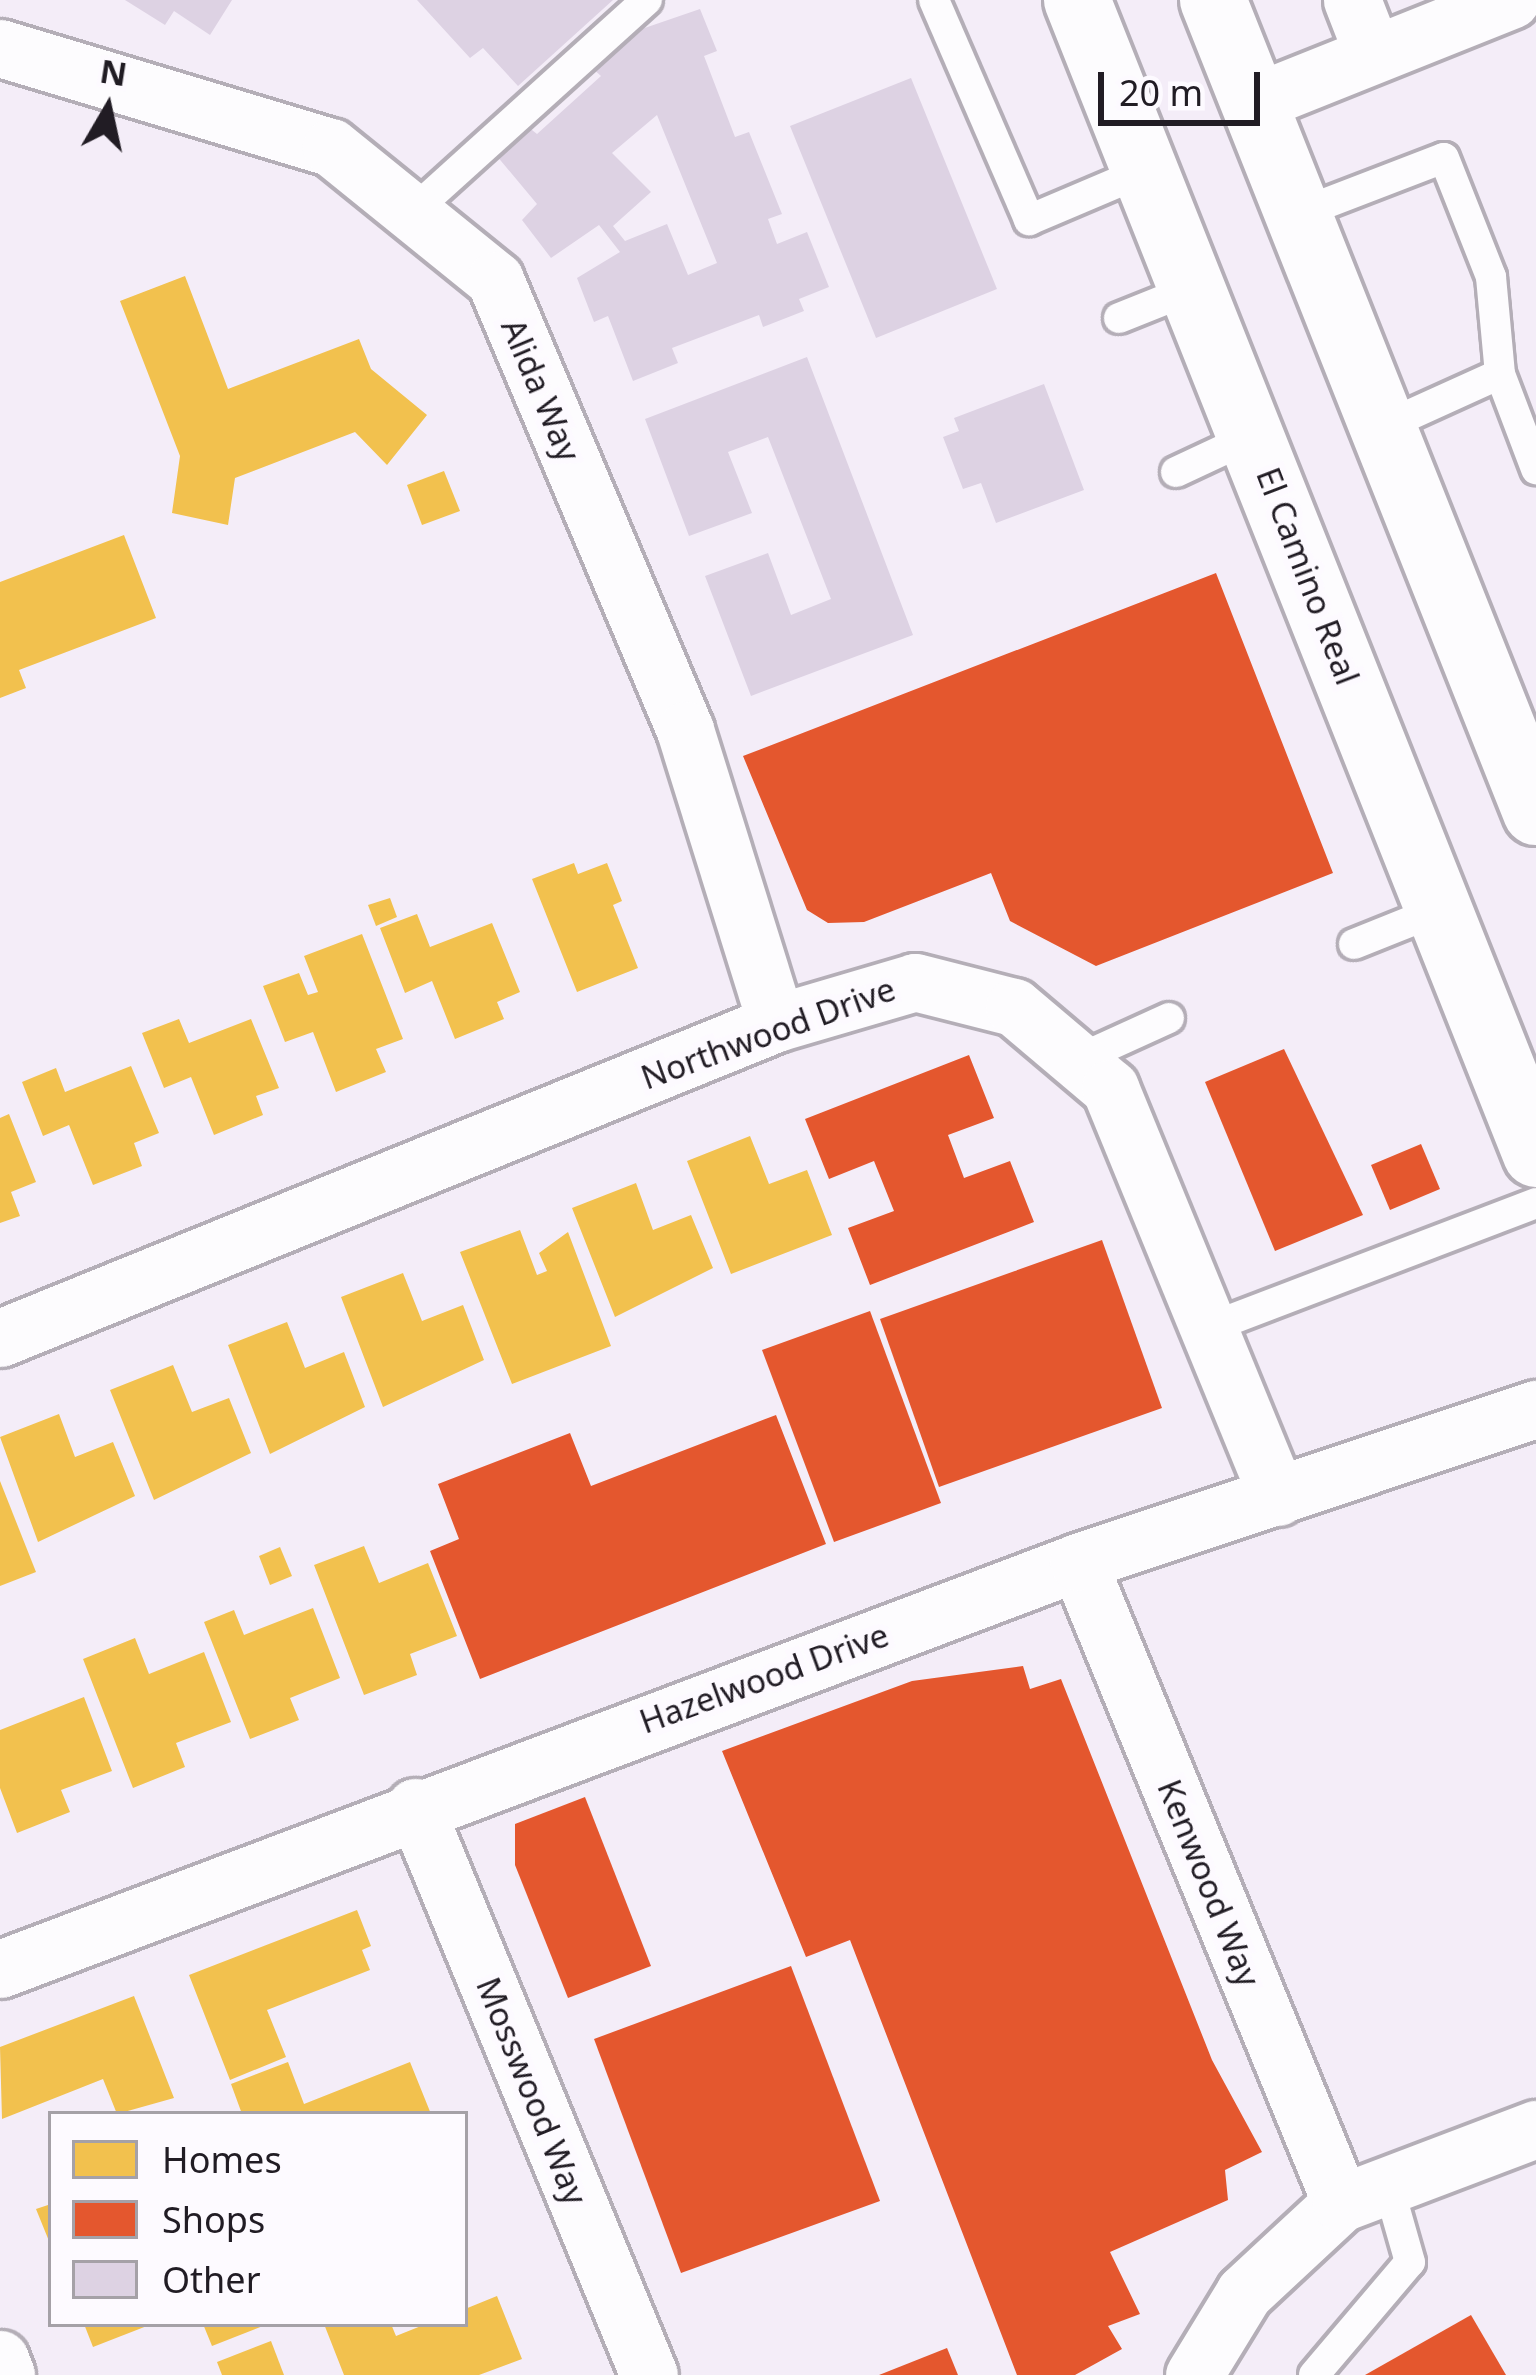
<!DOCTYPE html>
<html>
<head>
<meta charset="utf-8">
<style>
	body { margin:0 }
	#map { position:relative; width:1536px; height:2375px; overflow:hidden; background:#f4edf8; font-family:"Noto Sans",sans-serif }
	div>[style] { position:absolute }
	.homes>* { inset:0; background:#f2c14e }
	.shops>* { inset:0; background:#e4572e }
	.building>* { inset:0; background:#ddd2e3 }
	.roads { filter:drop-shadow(3px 0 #b4aeb7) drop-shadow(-3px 0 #b4aeb7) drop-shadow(0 3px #b4aeb7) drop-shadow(0 -3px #b4aeb7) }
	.lane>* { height:30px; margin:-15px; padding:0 15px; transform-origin:15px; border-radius:15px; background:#fdfcfe }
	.street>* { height:57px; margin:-28.5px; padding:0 28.5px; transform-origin:28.5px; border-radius:28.5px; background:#fdfcfe }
	.primary>* { height:66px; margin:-33px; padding:0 33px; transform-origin:33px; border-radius:33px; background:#fdfcfe }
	span { translate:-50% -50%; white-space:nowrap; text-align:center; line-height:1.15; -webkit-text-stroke:12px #fdfaff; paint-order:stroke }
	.street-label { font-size:33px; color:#211c24 }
	.legend { position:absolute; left:48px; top:2111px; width:420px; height:216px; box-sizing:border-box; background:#fdfaff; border:3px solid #a5a1a7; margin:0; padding:15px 21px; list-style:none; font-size:36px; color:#211c24 }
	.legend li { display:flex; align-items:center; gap:24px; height:60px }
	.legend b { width:60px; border:3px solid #a5a1a7 }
	.north { position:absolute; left:48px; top:48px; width:120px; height:120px; -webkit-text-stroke:9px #fdfaff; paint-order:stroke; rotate:9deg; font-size:33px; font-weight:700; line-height:48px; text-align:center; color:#211c24 }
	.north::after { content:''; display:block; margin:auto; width:42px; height:54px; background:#211c24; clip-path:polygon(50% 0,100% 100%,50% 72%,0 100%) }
	.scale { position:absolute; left:1098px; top:72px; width:162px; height:54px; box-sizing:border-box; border:6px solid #211c24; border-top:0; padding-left:15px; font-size:36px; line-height:42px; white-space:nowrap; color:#211c24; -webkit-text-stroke:9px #fdfaff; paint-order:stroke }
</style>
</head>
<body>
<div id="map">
	<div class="homes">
		<div style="clip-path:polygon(185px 276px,228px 389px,359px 339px,371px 369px,427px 415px,387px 465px,355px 432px,235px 478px,228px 525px,172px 513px,180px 456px,120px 301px)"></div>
		<div style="clip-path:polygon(444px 471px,460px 511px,422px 525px,407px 485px)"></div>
		<div style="clip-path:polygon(124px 535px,156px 618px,19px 670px,26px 688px,0 698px,0 582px)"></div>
		<div style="clip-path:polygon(574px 863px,578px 874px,607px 863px,622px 901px,613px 905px,638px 968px,577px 992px,532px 879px)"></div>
		<div style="clip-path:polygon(390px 898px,397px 917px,376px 926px,368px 905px)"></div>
		<div style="clip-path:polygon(417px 914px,430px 947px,492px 923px,520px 992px,497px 1002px,504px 1019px,455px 1039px,432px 981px,405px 993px,380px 928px)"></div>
		<div style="clip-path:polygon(362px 934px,403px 1039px,376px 1049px,386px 1072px,336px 1092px,313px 1032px,285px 1042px,263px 986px,299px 973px,308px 995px,318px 992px,304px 956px)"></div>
		<div style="clip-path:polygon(179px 1019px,189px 1043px,251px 1019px,279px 1088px,256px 1096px,263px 1115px,214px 1135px,191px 1077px,164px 1088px,142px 1033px)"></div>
		<div style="clip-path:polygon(131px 1066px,159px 1133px,134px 1143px,142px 1166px,93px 1185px,69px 1125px,43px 1136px,22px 1082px,56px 1068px,65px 1092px)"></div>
		<div style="clip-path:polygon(9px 1114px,36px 1182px,11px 1192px,20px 1216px,0 1223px,0 1118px)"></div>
		<div style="clip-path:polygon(750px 1136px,769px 1184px,807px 1170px,832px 1235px,731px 1274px,687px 1161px)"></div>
		<div style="clip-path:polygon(636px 1183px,653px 1230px,691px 1215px,713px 1268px,615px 1317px,572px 1208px)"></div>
		<div style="clip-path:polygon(520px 1230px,537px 1275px,547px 1271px,539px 1253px,568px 1232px,611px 1346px,512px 1384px,460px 1252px)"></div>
		<div style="clip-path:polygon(403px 1273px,422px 1321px,463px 1305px,484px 1360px,383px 1407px,341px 1297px)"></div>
		<div style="clip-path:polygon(287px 1322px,305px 1368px,344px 1352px,365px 1407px,270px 1454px,228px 1345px)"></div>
		<div style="clip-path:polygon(173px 1365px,192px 1412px,229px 1398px,251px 1453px,154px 1500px,110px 1390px)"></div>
		<div style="clip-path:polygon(59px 1414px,75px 1457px,113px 1442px,135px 1496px,38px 1542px,0 1437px)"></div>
		<div style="clip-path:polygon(0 1481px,36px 1572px,0 1586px)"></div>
		<div style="clip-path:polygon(364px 1546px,379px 1583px,428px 1563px,457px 1636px,410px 1654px,417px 1675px,364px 1695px,314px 1565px)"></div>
		<div style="clip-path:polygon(280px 1547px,292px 1576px,270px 1585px,259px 1556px)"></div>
		<div style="clip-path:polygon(313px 1608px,340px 1678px,290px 1698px,299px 1720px,250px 1739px,204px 1622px,234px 1610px,244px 1635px)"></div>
		<div style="clip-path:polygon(135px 1638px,149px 1674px,204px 1652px,231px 1722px,176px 1743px,185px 1767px,133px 1788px,83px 1659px)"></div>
		<div style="clip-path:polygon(84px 1697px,112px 1771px,61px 1790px,70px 1812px,17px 1833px,0 1788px,0 1730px)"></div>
		<div style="clip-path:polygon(357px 1910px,371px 1946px,362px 1950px,370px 1970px,267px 2010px,286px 2057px,230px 2080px,189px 1975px)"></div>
		<div style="clip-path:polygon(134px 1996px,174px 2098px,117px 2114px,103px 2079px,2px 2119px,0 2047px)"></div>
		<div style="clip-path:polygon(288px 2062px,304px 2104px,410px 2062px,431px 2114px,242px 2114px,231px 2084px)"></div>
		<div style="clip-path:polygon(51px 2204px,51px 2246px,36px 2209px)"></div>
		<div style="clip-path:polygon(497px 2296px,522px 2359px,479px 2375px,344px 2375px,324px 2324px,391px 2324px,396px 2336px,426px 2324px,465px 2324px,465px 2309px)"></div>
		<div style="clip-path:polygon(84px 2324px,152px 2324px,93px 2347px)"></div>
		<div style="clip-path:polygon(203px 2324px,268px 2324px,212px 2346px)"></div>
		<div style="clip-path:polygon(271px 2341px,284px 2375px,222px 2375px,217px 2362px)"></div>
	</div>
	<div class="shops">
		<div style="clip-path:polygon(1216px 573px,1333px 873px,1096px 966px,1010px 921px,991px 873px,864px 922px,828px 923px,807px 910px,743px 756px)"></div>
		<div style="clip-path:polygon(1284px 1049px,1363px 1215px,1275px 1251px,1205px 1082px)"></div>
		<div style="clip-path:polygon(969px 1055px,994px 1118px,948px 1135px,964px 1178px,1010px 1161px,1034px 1222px,870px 1285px,848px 1228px,894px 1211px,874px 1161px,829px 1179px,805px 1119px)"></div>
		<div style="clip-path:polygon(1421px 1144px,1440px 1189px,1390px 1210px,1371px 1165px)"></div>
		<div style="clip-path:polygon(1102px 1240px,1162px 1408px,939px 1487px,880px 1319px)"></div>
		<div style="clip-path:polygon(870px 1311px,941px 1503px,834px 1542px,762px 1350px)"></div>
		<div style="clip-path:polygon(776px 1415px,826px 1544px,480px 1679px,430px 1551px,459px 1539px,438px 1484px,570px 1433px,591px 1486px)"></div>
		<div style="clip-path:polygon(1023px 1666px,1030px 1689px,1061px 1679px,1212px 2060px,1262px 2152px,1225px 2170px,1228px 2200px,1110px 2252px,1140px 2314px,1108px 2326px,1122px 2349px,1075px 2375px,1017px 2375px,850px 1940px,806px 1957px,722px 1751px,912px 1681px)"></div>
		<div style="clip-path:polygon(585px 1797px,651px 1966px,568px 1998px,515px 1865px,515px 1824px)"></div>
		<div style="clip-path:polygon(791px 1966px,880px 2201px,681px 2273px,594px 2039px)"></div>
		<div style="clip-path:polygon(1471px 2315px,1506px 2375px,1365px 2375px)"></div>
		<div style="clip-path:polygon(947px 2348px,958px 2375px,879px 2375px)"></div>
	</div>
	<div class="building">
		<div style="clip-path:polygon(125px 0,232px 0,210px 35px,174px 11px,165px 25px)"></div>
		<div style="clip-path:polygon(417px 0,613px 0,518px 86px,483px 48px,470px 58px)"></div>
		<div style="clip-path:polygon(evenodd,700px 9px,717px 51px,704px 56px,735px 137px,749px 132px,782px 214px,768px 219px,777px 244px,807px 232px,829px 287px,799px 299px,804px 311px,763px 327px,759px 315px,672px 348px,678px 363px,633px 381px,608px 316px,594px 322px,577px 278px,620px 252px,599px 225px,551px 258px,522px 220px,537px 204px,496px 155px,527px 126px,537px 134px,601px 76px,592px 68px,633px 32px,700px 9px,657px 115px,717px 263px,688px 275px,667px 224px,625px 241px,613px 226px,651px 192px,612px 153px,657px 115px)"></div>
		<div style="clip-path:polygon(911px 78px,997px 289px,876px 338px,790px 126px)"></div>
		<div style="clip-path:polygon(807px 357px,913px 635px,751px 696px,705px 576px,768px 553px,791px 615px,831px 599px,768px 437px,728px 452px,752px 513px,689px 536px,645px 419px)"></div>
		<div style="clip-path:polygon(1044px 384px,1084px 490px,996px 523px,981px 483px,963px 489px,943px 437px,959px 431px,954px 418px)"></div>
	</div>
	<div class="roads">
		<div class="lane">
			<div style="left:934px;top:0;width:240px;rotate:66.6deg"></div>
			<div style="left:1029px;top:220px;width:128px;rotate:-23deg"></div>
			<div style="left:411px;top:213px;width:318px;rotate:-42.1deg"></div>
			<div style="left:1298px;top:214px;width:156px;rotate:-21deg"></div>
			<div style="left:1444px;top:158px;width:128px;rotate:68.4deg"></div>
			<div style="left:1491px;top:277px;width:97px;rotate:84.7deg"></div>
			<div style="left:1119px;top:318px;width:81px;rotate:-21.8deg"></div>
			<div style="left:1383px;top:427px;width:128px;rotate:-24.4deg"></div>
			<div style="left:1500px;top:374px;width:102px;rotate:69.2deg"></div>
			<div style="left:1176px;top:472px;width:85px;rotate:-25.1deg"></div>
			<div style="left:1354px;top:944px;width:92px;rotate:-21.8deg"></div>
			<div style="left:1077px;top:1060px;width:101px;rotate:-24.5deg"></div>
			<div style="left:1209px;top:1328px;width:350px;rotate:-20.9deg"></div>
			<div style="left:1314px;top:2375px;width:148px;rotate:-49.7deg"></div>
			<div style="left:1410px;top:2262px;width:80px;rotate:-105.9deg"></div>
		</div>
		<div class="street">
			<div style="left:1352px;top:0;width:58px;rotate:68.7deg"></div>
			<div style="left:0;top:48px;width:345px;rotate:16.7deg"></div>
			<div style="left:331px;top:147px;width:211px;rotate:39deg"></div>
			<div style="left:495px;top:280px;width:488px;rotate:67.1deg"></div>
			<div style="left:685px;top:730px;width:307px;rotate:72.7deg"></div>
			<div style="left:1253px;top:103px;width:278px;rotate:-21.8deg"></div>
			<div style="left:0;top:1338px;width:837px;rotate:-22.09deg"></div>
			<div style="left:776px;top:1023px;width:145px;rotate:-16.4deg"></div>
			<div style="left:915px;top:982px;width:102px;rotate:14.2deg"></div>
			<div style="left:1014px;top:1007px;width:126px;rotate:40.2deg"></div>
			<div style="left:1110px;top:1088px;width:442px;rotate:67.7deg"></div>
			<div style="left:1078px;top:1562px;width:693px;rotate:67.69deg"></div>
			<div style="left:415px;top:1807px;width:614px;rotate:67.61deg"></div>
			<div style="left:0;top:1969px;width:1152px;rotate:-20.68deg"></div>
			<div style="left:1078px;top:1562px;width:483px;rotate:-18.5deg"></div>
			<div style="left:0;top:2359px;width:17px;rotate:69deg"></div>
			<div style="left:1194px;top:2375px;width:96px;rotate:-58.6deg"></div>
			<div style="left:1244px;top:2293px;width:132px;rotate:-42.9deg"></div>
			<div style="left:1341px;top:2203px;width:209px;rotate:-20.8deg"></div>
		</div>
		<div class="primary">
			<div style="left:1077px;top:0;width:1242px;rotate:68.31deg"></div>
			<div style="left:1213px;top:0;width:874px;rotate:68.31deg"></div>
		</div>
	</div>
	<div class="street-label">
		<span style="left:541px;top:390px;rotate:67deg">Alida Way</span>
		<span style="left:1308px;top:576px;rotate:69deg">El Camino Real</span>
		<span style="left:768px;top:1033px;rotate:-20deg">Northwood Drive</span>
		<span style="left:764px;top:1678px;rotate:-20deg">Hazelwood Drive</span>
		<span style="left:1209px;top:1883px;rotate:68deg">Kenwood Way</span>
		<span style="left:532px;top:2091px;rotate:68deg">Mosswood Way</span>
	</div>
	<ul class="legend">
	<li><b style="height:33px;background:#f2c14e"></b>Homes</li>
	<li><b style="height:33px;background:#e4572e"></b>Shops</li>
	<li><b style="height:33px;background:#ddd2e3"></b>Other</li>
	</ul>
	<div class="north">N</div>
	<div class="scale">20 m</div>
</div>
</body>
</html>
